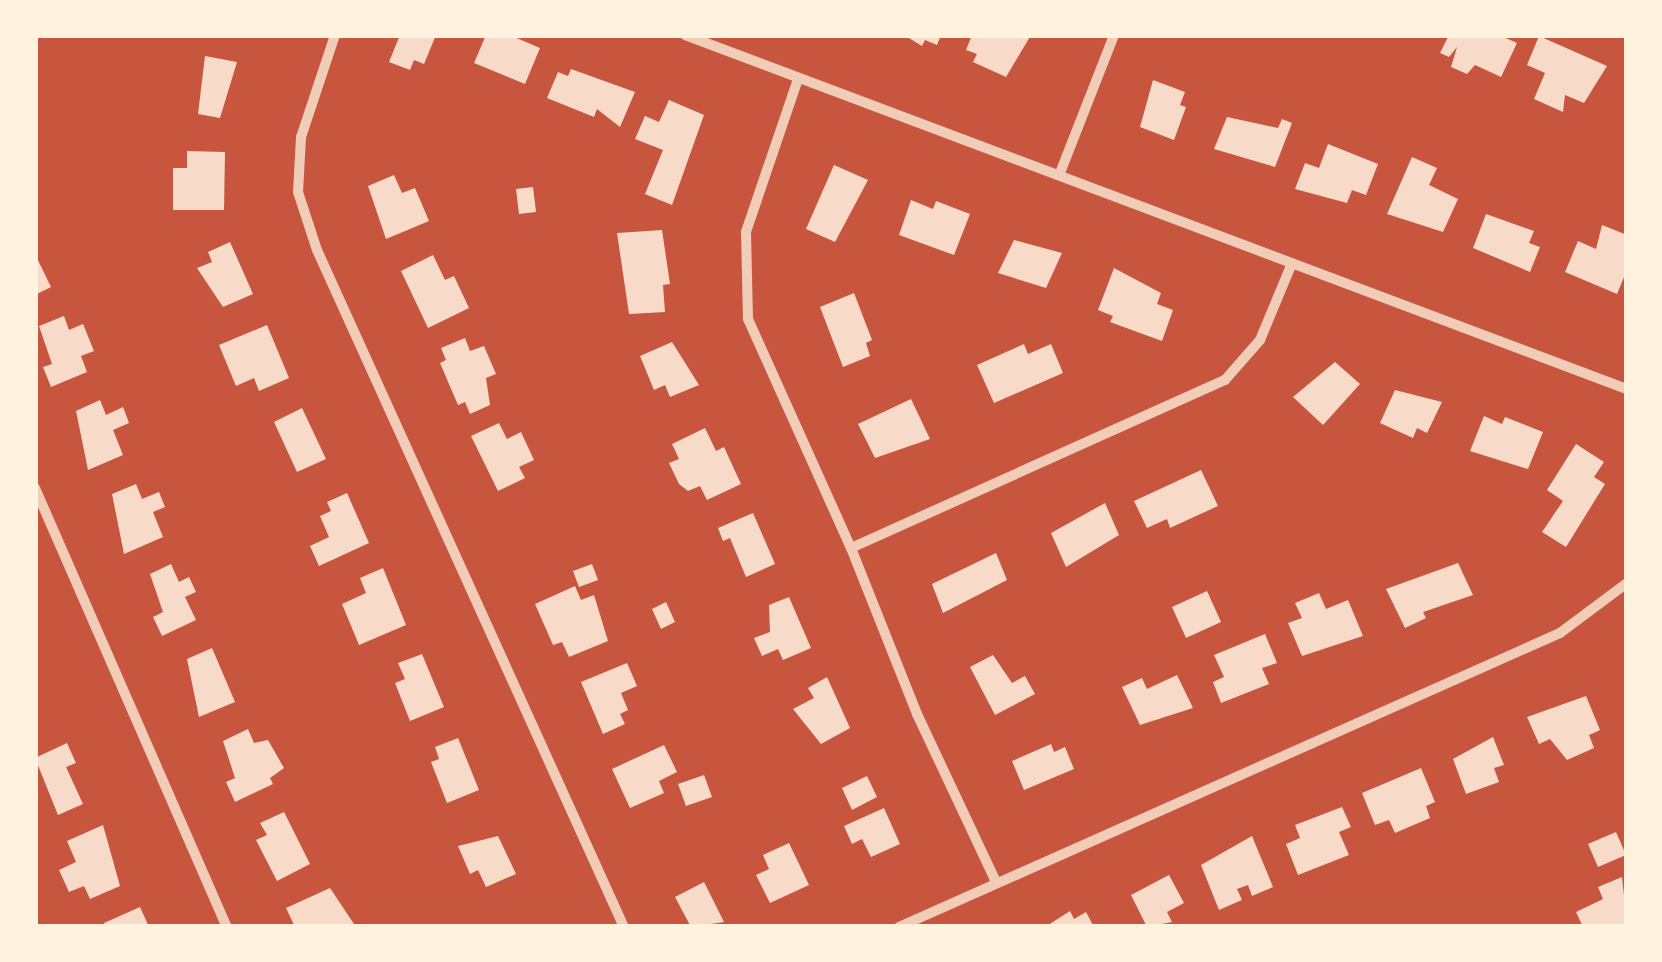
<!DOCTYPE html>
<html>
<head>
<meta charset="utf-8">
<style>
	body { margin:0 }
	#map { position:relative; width:1662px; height:962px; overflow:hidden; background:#c8553d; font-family:"IBM Plex Serif",serif }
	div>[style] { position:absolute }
	.building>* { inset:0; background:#f7dbc8 }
	.minor>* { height:10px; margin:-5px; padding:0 5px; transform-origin:5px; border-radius:5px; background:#f1ccb7 }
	span { translate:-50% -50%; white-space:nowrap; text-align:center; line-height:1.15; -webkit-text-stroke:8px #fff3e0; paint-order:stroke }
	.frame { position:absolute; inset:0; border:38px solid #fff3e0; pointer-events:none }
</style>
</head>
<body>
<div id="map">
	<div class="building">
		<div style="clip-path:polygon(400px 35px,436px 35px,424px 64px,414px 60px,410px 70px,389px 62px)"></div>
		<div style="clip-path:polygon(486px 35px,512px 36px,540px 48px,525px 84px,474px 63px)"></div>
		<div style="clip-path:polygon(904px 35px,941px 35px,937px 45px,925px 40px,922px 46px)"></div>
		<div style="clip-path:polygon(972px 35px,984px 38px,1031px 35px,1006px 77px,973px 62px,977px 54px,966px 50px)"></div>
		<div style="clip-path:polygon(1449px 35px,1499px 35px,1517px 43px,1501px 77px,1475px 65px,1467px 74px,1451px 67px,1457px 47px,1449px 57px,1440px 53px)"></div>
		<div style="clip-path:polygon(1539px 36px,1607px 66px,1584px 103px,1565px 95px,1563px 112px,1534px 99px,1545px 73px,1527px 65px)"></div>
		<div style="clip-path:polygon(205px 56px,237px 62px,220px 118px,198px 114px)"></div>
		<div style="clip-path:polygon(571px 69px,635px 92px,620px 127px,597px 109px,594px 117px,547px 98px,558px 72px,568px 76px)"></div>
		<div style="clip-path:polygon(1153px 80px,1185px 92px,1180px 105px,1186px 107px,1174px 140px,1140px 127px)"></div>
		<div style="clip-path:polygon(669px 100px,704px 115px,672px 205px,645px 194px,663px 150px,635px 139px,645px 116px,659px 122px)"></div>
		<div style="clip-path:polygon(1227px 117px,1278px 128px,1282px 119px,1292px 123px,1275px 167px,1214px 149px)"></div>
		<div style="clip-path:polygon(1328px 144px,1378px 164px,1366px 195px,1352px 190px,1347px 203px,1295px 189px,1305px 163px,1319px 168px)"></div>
		<div style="clip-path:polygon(187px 151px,225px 152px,224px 210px,173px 210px,173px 168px,187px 168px)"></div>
		<div style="clip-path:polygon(1412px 157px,1437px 168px,1429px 185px,1458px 199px,1443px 232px,1387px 214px)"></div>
		<div style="clip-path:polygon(834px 165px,868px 180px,835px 242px,806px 229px)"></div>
		<div style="clip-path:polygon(394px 175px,402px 193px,415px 188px,429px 221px,386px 239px,368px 186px)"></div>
		<div style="clip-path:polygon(533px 187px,536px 212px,519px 214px,516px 189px)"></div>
		<div style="clip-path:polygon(911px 200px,933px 209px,936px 201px,970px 214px,954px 255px,899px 235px)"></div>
		<div style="clip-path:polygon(1486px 214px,1534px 231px,1529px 243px,1540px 247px,1530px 272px,1473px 248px)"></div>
		<div style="clip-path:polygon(1602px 225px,1627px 235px,1627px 270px,1617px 294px,1565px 272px,1578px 241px,1596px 249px)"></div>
		<div style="clip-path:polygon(662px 230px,670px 284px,663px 285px,665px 312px,629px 314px,617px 233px)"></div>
		<div style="clip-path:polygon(1014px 240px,1062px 253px,1046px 288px,998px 273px)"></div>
		<div style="clip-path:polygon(230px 242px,253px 294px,223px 307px,197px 268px,212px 262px,208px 252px)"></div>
		<div style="clip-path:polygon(35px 254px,51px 287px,35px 295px)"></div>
		<div style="clip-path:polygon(433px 255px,445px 280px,454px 276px,469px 308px,428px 328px,401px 271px)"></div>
		<div style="clip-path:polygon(1114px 268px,1161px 293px,1157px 304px,1173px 310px,1162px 341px,1110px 322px,1113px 316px,1098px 310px)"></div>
		<div style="clip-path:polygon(854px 293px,872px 340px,866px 343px,870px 356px,843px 367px,820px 307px)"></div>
		<div style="clip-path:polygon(64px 316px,69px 330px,83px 324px,94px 351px,81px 356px,87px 372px,51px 387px,43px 367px,52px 364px,39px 326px)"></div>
		<div style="clip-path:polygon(267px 325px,289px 378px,259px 391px,254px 378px,236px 386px,219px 345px)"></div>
		<div style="clip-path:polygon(465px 338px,470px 351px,484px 346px,496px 374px,486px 378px,490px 405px,470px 414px,465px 402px,458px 405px,440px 363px,446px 360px,441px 348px)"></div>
		<div style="clip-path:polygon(672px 342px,699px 385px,670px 397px,665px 385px,654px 390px,640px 356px)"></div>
		<div style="clip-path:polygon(1024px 344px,1028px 354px,1051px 344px,1063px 373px,994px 403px,977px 365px)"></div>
		<div style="clip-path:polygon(1335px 362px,1360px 384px,1323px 425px,1293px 397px)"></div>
		<div style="clip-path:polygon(1395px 390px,1442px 402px,1427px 433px,1417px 428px,1413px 438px,1380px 423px)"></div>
		<div style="clip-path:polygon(911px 399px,930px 439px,875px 458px,858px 424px)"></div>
		<div style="clip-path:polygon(100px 400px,106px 415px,123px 407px,129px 423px,113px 430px,123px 455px,88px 470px,76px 411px)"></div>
		<div style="clip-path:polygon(302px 408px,326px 459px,297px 472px,274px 422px)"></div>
		<div style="clip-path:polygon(1484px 416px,1502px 424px,1505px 417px,1543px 432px,1528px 469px,1470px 451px)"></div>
		<div style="clip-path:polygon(499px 423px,507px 439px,521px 432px,534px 460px,519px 467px,525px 478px,498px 491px,471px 436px)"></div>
		<div style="clip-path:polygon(705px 428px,716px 451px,724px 447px,741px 484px,707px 500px,700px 486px,688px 491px,679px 484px,669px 463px,679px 459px,672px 444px)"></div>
		<div style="clip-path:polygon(1576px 444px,1604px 462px,1594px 477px,1605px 484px,1566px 547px,1542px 532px,1563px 501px,1547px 490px)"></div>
		<div style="clip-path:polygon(1201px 470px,1218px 506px,1170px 528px,1167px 519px,1147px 528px,1134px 501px)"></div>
		<div style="clip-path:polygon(136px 484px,142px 499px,159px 492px,165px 507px,153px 512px,163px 537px,124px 554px,112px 494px)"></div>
		<div style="clip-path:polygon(347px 493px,369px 543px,319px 566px,310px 546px,329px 537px,320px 516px,331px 511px,327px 502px)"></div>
		<div style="clip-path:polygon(1105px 503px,1119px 535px,1066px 567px,1051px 533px)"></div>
		<div style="clip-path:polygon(753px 513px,775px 564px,746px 577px,730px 538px,723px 541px,718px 528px)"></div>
		<div style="clip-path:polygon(996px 553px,1007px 580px,943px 613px,932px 584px)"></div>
		<div style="clip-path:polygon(1458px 563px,1473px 595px,1423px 612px,1426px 618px,1405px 628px,1386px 589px)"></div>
		<div style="clip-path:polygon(171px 564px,179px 582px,189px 577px,196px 592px,185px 597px,196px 620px,162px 636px,153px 617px,163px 612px,150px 574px)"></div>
		<div style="clip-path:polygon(592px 564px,598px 580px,579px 587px,573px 571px)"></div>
		<div style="clip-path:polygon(383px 568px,406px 625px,359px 645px,342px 604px,366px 593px,360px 578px)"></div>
		<div style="clip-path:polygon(575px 586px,581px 600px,594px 595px,608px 641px,569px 657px,562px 642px,553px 645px,535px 604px)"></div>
		<div style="clip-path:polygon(1207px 591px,1221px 622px,1186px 638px,1172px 607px)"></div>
		<div style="clip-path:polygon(1319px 593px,1326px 609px,1348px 600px,1363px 636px,1302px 656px,1288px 623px,1302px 618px,1295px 603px)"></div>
		<div style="clip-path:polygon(789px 597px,811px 648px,783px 660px,778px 649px,762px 656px,754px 638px,770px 632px,769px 605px)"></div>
		<div style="clip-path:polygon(666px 602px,675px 622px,661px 629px,652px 609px)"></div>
		<div style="clip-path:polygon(1265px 634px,1277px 663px,1262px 668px,1269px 684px,1221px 703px,1213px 682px,1224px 677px,1214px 655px)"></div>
		<div style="clip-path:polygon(212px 648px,235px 702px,199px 717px,187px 659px)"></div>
		<div style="clip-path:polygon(422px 654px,444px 707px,410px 721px,395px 683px,405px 679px,398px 663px)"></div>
		<div style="clip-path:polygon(993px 655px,1012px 683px,1025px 676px,1035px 694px,995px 715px,970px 667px)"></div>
		<div style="clip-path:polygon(627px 663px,637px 686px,621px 693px,628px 710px,620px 714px,625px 724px,603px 734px,581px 682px)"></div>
		<div style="clip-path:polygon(1177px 675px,1193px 708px,1140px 725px,1122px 687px,1142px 678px,1147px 689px)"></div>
		<div style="clip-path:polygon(827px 677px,850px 728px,821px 744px,793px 709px,814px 698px,808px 688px)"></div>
		<div style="clip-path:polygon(1586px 696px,1600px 730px,1589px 735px,1594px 748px,1567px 760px,1550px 739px,1539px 744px,1527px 717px)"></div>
		<div style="clip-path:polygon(248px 729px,254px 743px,268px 740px,284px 768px,270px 778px,273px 784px,235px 802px,226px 782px,235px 778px,223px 741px)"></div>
		<div style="clip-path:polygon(1493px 737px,1504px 765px,1494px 768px,1499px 782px,1466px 794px,1453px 759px)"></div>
		<div style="clip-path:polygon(458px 738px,479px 790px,447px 803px,431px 762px,439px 759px,435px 747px)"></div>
		<div style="clip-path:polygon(67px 743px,76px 763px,66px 767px,83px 804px,58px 815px,35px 758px)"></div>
		<div style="clip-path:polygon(1051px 744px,1054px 752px,1065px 747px,1074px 769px,1024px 790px,1012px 761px)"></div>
		<div style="clip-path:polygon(664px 745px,677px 772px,659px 781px,664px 793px,630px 808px,612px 769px)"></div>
		<div style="clip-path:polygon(1421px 768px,1435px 802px,1426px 806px,1430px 818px,1395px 833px,1389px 820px,1375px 825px,1362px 793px)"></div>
		<div style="clip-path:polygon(704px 775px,712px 797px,686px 806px,678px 784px)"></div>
		<div style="clip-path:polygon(867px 776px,877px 797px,852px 810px,842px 788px)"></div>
		<div style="clip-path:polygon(1342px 807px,1351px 827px,1339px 832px,1349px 855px,1298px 875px,1286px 844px,1300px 838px,1295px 825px)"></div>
		<div style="clip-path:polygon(884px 808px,900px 844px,871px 857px,862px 839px,852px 844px,844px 826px)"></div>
		<div style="clip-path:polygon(284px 812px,310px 864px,277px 881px,256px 840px,267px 835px,260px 823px)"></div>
		<div style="clip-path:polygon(103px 825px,120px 886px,90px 899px,84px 886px,69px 892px,59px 870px,76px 862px,67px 841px)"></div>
		<div style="clip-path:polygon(1616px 832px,1626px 855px,1598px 867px,1588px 844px)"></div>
		<div style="clip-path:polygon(498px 836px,516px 874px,486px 887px,478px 870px,470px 874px,458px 846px)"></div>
		<div style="clip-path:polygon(1252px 836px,1273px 887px,1252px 896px,1248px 885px,1237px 889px,1242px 900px,1219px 910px,1201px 865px)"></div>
		<div style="clip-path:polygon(789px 843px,809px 885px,770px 903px,756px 875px,769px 869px,763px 855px)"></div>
		<div style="clip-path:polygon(1169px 875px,1184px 903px,1167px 912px,1172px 922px,1147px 927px,1131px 895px)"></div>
		<div style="clip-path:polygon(1622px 877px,1627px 924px,1583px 927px,1576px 912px,1603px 899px,1598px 887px)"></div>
		<div style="clip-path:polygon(704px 882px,724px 922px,691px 927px,675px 897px)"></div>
		<div style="clip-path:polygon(330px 888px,354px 924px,294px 925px,286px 908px)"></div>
		<div style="clip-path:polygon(140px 907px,149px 927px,106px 927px,104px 923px)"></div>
		<div style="clip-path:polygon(1070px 911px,1074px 919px,1086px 912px,1094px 927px,1045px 927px)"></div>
	</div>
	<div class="minor">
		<div style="left:335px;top:35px;width:108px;rotate:108.4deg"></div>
		<div style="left:301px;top:137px;width:55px;rotate:93.1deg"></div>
		<div style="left:298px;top:192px;width:61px;rotate:71.9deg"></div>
		<div style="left:317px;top:250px;width:743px;rotate:65.61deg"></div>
		<div style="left:685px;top:35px;width:1006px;rotate:20.6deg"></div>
		<div style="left:798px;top:79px;width:162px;rotate:108.8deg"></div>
		<div style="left:746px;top:232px;width:87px;rotate:88.7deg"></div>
		<div style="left:748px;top:319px;width:251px;rotate:65.8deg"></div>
		<div style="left:851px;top:548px;width:179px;rotate:68.3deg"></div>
		<div style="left:917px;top:714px;width:183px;rotate:64.8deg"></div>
		<div style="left:1060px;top:173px;width:148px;rotate:-68.6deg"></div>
		<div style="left:35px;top:488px;width:479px;rotate:66.4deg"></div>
		<div style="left:851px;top:548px;width:410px;rotate:-24.2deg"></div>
		<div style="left:1225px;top:380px;width:53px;rotate:-48.8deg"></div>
		<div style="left:1260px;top:340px;width:83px;rotate:-67.4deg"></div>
		<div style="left:899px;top:927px;width:723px;rotate:-23.98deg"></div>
		<div style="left:1560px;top:633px;width:84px;rotate:-36.7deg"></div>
	</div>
	<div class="frame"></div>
</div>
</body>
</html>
